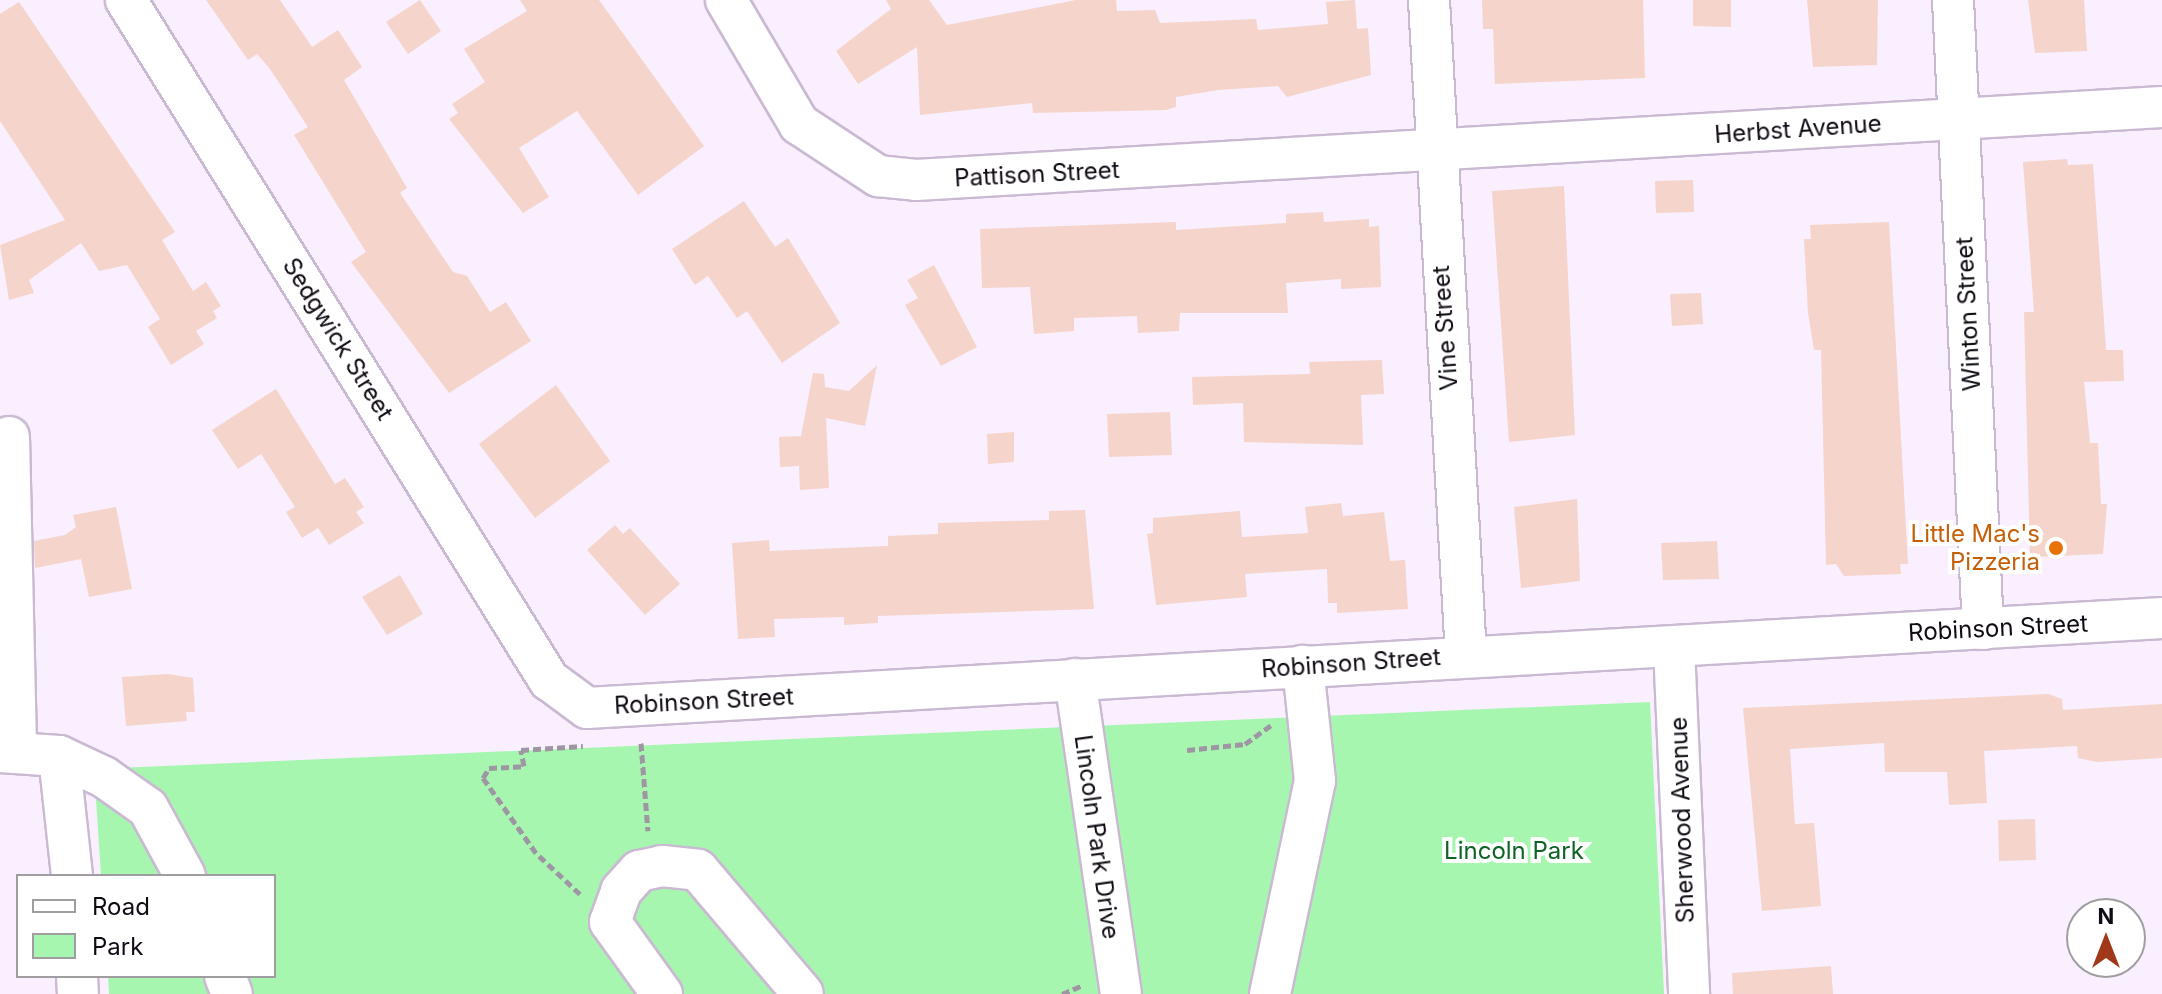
<!DOCTYPE html>
<html>
<head>
<meta charset="utf-8">
<style>
	body { margin:0 }
	#map { position:relative; width:2162px; height:994px; overflow:hidden; background:#f9effe; font-family:Inter,sans-serif }
	div>[style] { position:absolute }
	.green>* { inset:0; background:#a7f6b0 }
	.building>* { inset:0; background:#f5d4cb }
	.path>* { height:5px; margin-top:-2.5px; transform-origin:0; background:repeating-linear-gradient(90deg,#9f96a3 0 8px,transparent 0 12px) }
	.roads { filter:drop-shadow(2px 0 #cab9d2) drop-shadow(-2px 0 #cab9d2) drop-shadow(0 2px #cab9d2) drop-shadow(0 -2px #cab9d2) }
	.minor>* { height:40px; margin:-20px; padding:0 20px; transform-origin:20px; border-radius:20px; background:#fff }
	.dots>* { width:22px; height:22px; translate:-50% -50%; box-sizing:border-box; border:4px solid #fff; border-radius:50% }
	span { translate:-50% -50%; white-space:nowrap; text-align:center; line-height:1.15; -webkit-text-stroke:8px #fff; paint-order:stroke }
	.street-label { font-size:24px; color:#110b14 }
	.food-label { font-size:24px; color:#c56008 }
	.right { translate:-100% -50%; text-align:right }
	.park-label { font-size:24px; color:#0e6325 }
	.legend { position:absolute; left:16px; top:874px; width:260px; height:104px; box-sizing:border-box; background:#fff; border:2px solid #a09da1; margin:0; padding:10px 14px; list-style:none; font-size:24px; color:#110b14 }
	.legend li { display:flex; align-items:center; gap:16px; height:40px }
	.legend b { width:40px; border:2px solid #a09da1 }
	.north { position:absolute; left:2066px; top:898px; width:80px; height:80px; box-sizing:border-box; background:#fff; border:2px solid #a09da1; border-radius:50%; rotate:0deg; font-size:22px; font-weight:700; line-height:32px; text-align:center; color:#110b14 }
	.north::after { content:''; display:block; margin:auto; width:28px; height:36px; background:#a0391a; clip-path:polygon(50% 0,100% 100%,50% 72%,0 100%) }
</style>
</head>
<body>
<div id="map">
	<div class="green">
		<div style="clip-path:polygon(1650px 702px,1664px 994px,109px 994px,108px 976px,274px 976px,274px 876px,101px 876px,94px 769px)"></div>
	</div>
	<div class="building">
		<div style="clip-path:polygon(206px 0,280px 0,312px 47px,338px 30px,362px 67px,344px 80px,407px 188px,400px 193px,453px 272px,467px 276px,490px 312px,506px 302px,531px 341px,449px 393px,351px 262px,366px 252px,294px 135px,308px 127px,270px 69px,257px 54px,248px 60px)"></div>
		<div style="clip-path:polygon(420px 0,441px 31px,408px 54px,386px 22px)"></div>
		<div style="clip-path:polygon(520px 0,599px 0,704px 146px,638px 195px,577px 111px,519px 148px,549px 197px,523px 213px,449px 119px,458px 113px,452px 104px,485px 82px,464px 49px,527px 11px)"></div>
		<div style="clip-path:polygon(886px 0,929px 0,947px 25px,1076px 0,1116px 0,1117px 11px,1155px 10px,1160px 23px,1256px 19px,1258px 30px,1328px 24px,1326px 2px,1355px 0,1357px 29px,1368px 28px,1371px 75px,1287px 97px,1278px 86px,1218px 90px,1176px 97px,1176px 107px,1166px 110px,1033px 113px,1032px 103px,920px 115px,917px 47px,858px 84px,836px 51px,891px 9px)"></div>
		<div style="clip-path:polygon(1482px 0,1643px 0,1645px 78px,1495px 84px,1493px 29px,1483px 29px)"></div>
		<div style="clip-path:polygon(1693px 0,1731px 0,1731px 27px,1693px 26px)"></div>
		<div style="clip-path:polygon(1807px 0,1878px 0,1877px 65px,1813px 67px)"></div>
		<div style="clip-path:polygon(2028px 0,2084px 0,2087px 51px,2035px 53px)"></div>
		<div style="clip-path:polygon(19px 2px,175px 232px,162px 240px,193px 291px,206px 282px,221px 306px,213px 311px,217px 318px,196px 331px,204px 344px,171px 365px,148px 327px,160px 319px,127px 265px,99px 271px,81px 243px,29px 280px,34px 293px,9px 300px,0 245px,65px 220px,0 121px,0 14px)"></div>
		<div style="clip-path:polygon(2067px 159px,2068px 165px,2093px 164px,2106px 350px,2123px 350px,2124px 381px,2084px 382px,2090px 443px,2098px 443px,2101px 504px,2107px 504px,2103px 554px,2030px 557px,2024px 312px,2034px 312px,2023px 162px)"></div>
		<div style="clip-path:polygon(1693px 180px,1694px 212px,1656px 213px,1655px 181px)"></div>
		<div style="clip-path:polygon(1564px 186px,1575px 435px,1509px 442px,1492px 191px)"></div>
		<div style="clip-path:polygon(744px 201px,775px 247px,788px 238px,840px 323px,782px 363px,747px 311px,737px 318px,708px 276px,695px 285px,672px 249px)"></div>
		<div style="clip-path:polygon(1323px 212px,1324px 222px,1369px 219px,1369px 227px,1379px 226px,1381px 287px,1341px 289px,1341px 279px,1286px 283px,1288px 313px,1180px 313px,1179px 331px,1138px 333px,1137px 316px,1074px 318px,1074px 331px,1034px 334px,1030px 287px,982px 288px,980px 229px,1176px 222px,1176px 230px,1286px 223px,1286px 214px)"></div>
		<div style="clip-path:polygon(1889px 222px,1908px 564px,1900px 564px,1901px 574px,1844px 576px,1836px 564px,1826px 565px,1821px 350px,1814px 350px,1808px 313px,1804px 239px,1811px 239px,1810px 225px)"></div>
		<div style="clip-path:polygon(934px 265px,977px 347px,941px 366px,905px 305px,918px 298px,907px 280px)"></div>
		<div style="clip-path:polygon(1701px 293px,1703px 324px,1672px 326px,1670px 294px)"></div>
		<div style="clip-path:polygon(1382px 360px,1384px 394px,1361px 395px,1363px 445px,1244px 442px,1243px 403px,1193px 405px,1192px 377px,1310px 374px,1309px 362px)"></div>
		<div style="clip-path:polygon(877px 365px,865px 426px,826px 418px,829px 488px,800px 490px,799px 466px,780px 467px,779px 437px,801px 436px,813px 373px,824px 374px,825px 387px,849px 391px)"></div>
		<div style="clip-path:polygon(556px 385px,610px 461px,535px 518px,479px 444px)"></div>
		<div style="clip-path:polygon(276px 389px,335px 484px,345px 478px,364px 507px,356px 512px,364px 523px,329px 545px,318px 528px,302px 538px,286px 512px,295px 507px,261px 454px,238px 469px,212px 430px)"></div>
		<div style="clip-path:polygon(1170px 412px,1172px 455px,1109px 457px,1107px 414px)"></div>
		<div style="clip-path:polygon(1014px 432px,1014px 462px,988px 464px,987px 434px)"></div>
		<div style="clip-path:polygon(1577px 499px,1580px 581px,1521px 588px,1514px 507px)"></div>
		<div style="clip-path:polygon(1341px 503px,1343px 516px,1384px 512px,1390px 561px,1405px 560px,1408px 609px,1337px 613px,1337px 603px,1328px 603px,1327px 569px,1245px 574px,1247px 597px,1156px 605px,1147px 534px,1153px 533px,1153px 518px,1240px 511px,1242px 537px,1308px 533px,1305px 507px)"></div>
		<div style="clip-path:polygon(116px 507px,132px 589px,89px 597px,81px 559px,35px 568px,34px 541px,65px 535px,76px 527px,73px 515px)"></div>
		<div style="clip-path:polygon(1085px 510px,1094px 609px,878px 616px,878px 623px,844px 625px,844px 617px,774px 619px,775px 637px,738px 639px,732px 543px,769px 540px,770px 551px,888px 546px,888px 536px,938px 534px,938px 523px,1049px 520px,1049px 511px)"></div>
		<div style="clip-path:polygon(615px 525px,623px 534px,630px 528px,680px 584px,645px 615px,587px 550px)"></div>
		<div style="clip-path:polygon(1717px 541px,1719px 579px,1663px 580px,1661px 543px)"></div>
		<div style="clip-path:polygon(400px 575px,423px 614px,387px 635px,362px 597px)"></div>
		<div style="clip-path:polygon(168px 674px,193px 678px,195px 712px,186px 712px,187px 721px,126px 726px,122px 677px)"></div>
		<div style="clip-path:polygon(2048px 694px,2062px 699px,2063px 710px,2162px 704px,2162px 758px,2097px 762px,2078px 758px,2077px 746px,1984px 751px,1987px 803px,1949px 805px,1947px 772px,1885px 772px,1884px 743px,1790px 749px,1795px 824px,1814px 823px,1821px 906px,1762px 911px,1743px 708px)"></div>
		<div style="clip-path:polygon(2035px 819px,2036px 860px,1999px 861px,1998px 820px)"></div>
		<div style="clip-path:polygon(1831px 966px,1833px 994px,1733px 994px,1732px 973px)"></div>
	</div>
	<div class="path">
		<div style="left:641px;top:743px;width:88px;rotate:85.5deg"></div>
		<div style="left:1187px;top:750px;width:58px;rotate:-5.9deg"></div>
		<div style="left:1245px;top:744px;width:32px;rotate:-36deg"></div>
		<div style="left:580px;top:894px;width:60px;rotate:-137deg"></div>
		<div style="left:536px;top:853px;width:92px;rotate:-125.2deg"></div>
		<div style="left:483px;top:778px;width:12px;rotate:-59deg"></div>
		<div style="left:489px;top:768px;width:35px;rotate:-3deg"></div>
		<div style="left:524px;top:766px;width:16px;rotate:-101deg"></div>
		<div style="left:521px;top:750px;width:62px;rotate:-3.7deg"></div>
		<div style="left:1062px;top:994px;width:23px;rotate:-23deg"></div>
	</div>
	<div class="roads">
		<div class="minor">
			<div style="left:126px;top:0;width:801px;rotate:58.12deg"></div>
			<div style="left:549px;top:680px;width:47px;rotate:36.4deg"></div>
			<div style="left:587px;top:708px;width:1578px;rotate:-3.27deg"></div>
			<div style="left:726px;top:0;width:144px;rotate:59.5deg"></div>
			<div style="left:799px;top:124px;width:95px;rotate:33.4deg"></div>
			<div style="left:878px;top:176px;width:38px;rotate:6deg"></div>
			<div style="left:916px;top:180px;width:1248px;rotate:-3.35deg"></div>
			<div style="left:1429px;top:0;width:657px;rotate:86.77deg"></div>
			<div style="left:1953px;top:0;width:630px;rotate:87.27deg"></div>
			<div style="left:9px;top:437px;width:314px;rotate:88.7deg"></div>
			<div style="left:1674px;top:647px;width:347px;rotate:87.5deg"></div>
			<div style="left:1075px;top:679px;width:318px;rotate:81.7deg"></div>
			<div style="left:0;top:752px;width:59px;rotate:3.9deg"></div>
			<div style="left:59px;top:756px;width:50px;rotate:25deg"></div>
			<div style="left:104px;top:777px;width:54px;rotate:35.2deg"></div>
			<div style="left:148px;top:808px;width:77px;rotate:61.4deg"></div>
			<div style="left:59px;top:756px;width:121px;rotate:83.8deg"></div>
			<div style="left:77px;top:976px;width:18px;rotate:87deg"></div>
			<div style="left:225px;top:976px;width:19px;rotate:69deg"></div>
			<div style="left:662px;top:994px;width:89px;rotate:-125.8deg"></div>
			<div style="left:610px;top:922px;width:33px;rotate:-70deg"></div>
			<div style="left:621px;top:891px;width:27px;rotate:-48deg"></div>
			<div style="left:639px;top:871px;width:24px;rotate:-12deg"></div>
			<div style="left:662px;top:866px;width:36px;rotate:6deg"></div>
			<div style="left:698px;top:870px;width:162px;rotate:49.7deg"></div>
			<div style="left:1270px;top:994px;width:218px;rotate:-78.1deg"></div>
			<div style="left:1315px;top:781px;width:116px;rotate:-96deg"></div>
		</div>
	</div>
	<div class="dots">
		<div style="left:2056px;top:548px;background:#e8710a"></div>
	</div>
	<div class="street-label">
		<span style="left:1798px;top:129px;rotate:-4deg">Herbst Avenue</span>
		<span style="left:1037px;top:174px;rotate:-3deg">Pattison Street</span>
		<span style="left:1968px;top:314px;rotate:-93deg">Winton Street</span>
		<span style="left:1445px;top:328px;rotate:-94deg">Vine Street</span>
		<span style="left:338px;top:339px;rotate:58deg">Sedgwick Street</span>
		<span style="left:1998px;top:628px;rotate:-3deg">Robinson Street</span>
		<span style="left:1351px;top:663px;rotate:-4deg">Robinson Street</span>
		<span style="left:704px;top:701px;rotate:-3deg">Robinson Street</span>
		<span style="left:1682px;top:820px;rotate:-92deg">Sherwood Avenue</span>
		<span style="left:1097px;top:837px;rotate:82deg">Lincoln Park Drive</span>
	</div>
	<div class="food-label">
		<span class="right" style="left:2040px;top:548px">Little Mac's<br>Pizzeria</span>
	</div>
	<div class="park-label">
		<span style="left:1514px;top:851px">Lincoln Park</span>
	</div>
	<ul class="legend">
	<li><b style="height:10px;background:#fff"></b>Road</li>
	<li><b style="height:22px;background:#a7f6b0"></b>Park</li>
	</ul>
	<div class="north">N</div>
</div>
</body>
</html>
